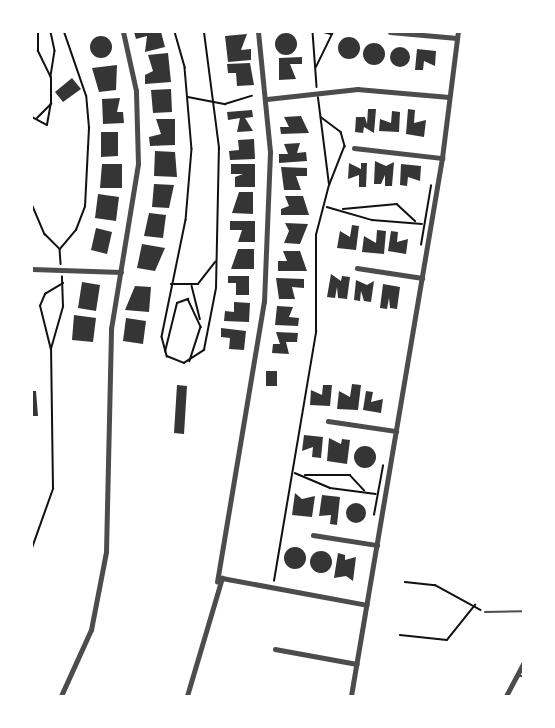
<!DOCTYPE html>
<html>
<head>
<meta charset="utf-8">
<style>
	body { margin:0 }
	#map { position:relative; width:555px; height:728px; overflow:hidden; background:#fff; font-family:Commissioner,sans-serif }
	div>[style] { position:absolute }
	.building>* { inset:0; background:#353535 }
	.round { border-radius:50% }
	.path>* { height:1.5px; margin:-0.75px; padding:0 0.75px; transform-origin:0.75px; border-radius:0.75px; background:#111 }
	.service>* { height:2px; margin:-1px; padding:0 1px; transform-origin:1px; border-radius:1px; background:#4c4c4c }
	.minor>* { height:4.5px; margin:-2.25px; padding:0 2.25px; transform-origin:2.25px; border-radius:2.25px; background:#4c4c4c }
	span { translate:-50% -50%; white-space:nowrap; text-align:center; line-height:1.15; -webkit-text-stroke:5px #fff; paint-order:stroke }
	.frame { position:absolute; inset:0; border:33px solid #fff; pointer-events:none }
</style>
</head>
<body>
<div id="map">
	<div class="building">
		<div style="clip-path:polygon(134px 32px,161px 32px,165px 47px,145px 52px,147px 36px,136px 39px)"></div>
		<div class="round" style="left:275px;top:33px;width:22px;height:22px"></div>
		<div style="clip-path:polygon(247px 34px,241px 50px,251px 49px,251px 60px,228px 62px,225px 36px)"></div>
		<div class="round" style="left:90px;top:36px;width:22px;height:22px"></div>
		<div class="round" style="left:338px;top:37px;width:22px;height:22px"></div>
		<div class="round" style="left:363px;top:43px;width:22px;height:22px"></div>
		<div class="round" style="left:390px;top:47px;width:20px;height:20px"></div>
		<div style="clip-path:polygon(417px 49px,436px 51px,435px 66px,424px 61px,423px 70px,415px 70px)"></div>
		<div style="clip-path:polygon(168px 53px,171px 82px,145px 84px,145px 75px,153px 71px,148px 55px)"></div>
		<div style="clip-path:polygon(302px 57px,302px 64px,290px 64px,296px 79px,279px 80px,279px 58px)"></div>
		<div style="clip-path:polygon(250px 63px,254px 85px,237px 86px,236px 73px,228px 73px,227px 64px)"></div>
		<div style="clip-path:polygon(117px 65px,116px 90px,99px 92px,92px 68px)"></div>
		<div style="clip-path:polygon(72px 78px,81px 89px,63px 102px,55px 92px)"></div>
		<div style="clip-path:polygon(171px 89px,172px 112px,153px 113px,151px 90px)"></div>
		<div style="clip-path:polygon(120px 98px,117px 112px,123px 112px,124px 123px,103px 124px,102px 99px)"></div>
		<div style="clip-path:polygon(368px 109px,376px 109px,374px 133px,364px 127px,363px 133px,355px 132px,356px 117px,365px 117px,367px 124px)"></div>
		<div style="clip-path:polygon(408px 109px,415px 110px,414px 123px,426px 120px,424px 137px,406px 134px)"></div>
		<div style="clip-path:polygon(252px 110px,253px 117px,245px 118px,253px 131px,237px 132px,240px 118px,228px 120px,227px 112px)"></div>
		<div style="clip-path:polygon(392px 111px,400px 112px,399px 132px,379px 131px,380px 119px,391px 123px)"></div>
		<div style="clip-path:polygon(301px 116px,309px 133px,281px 134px,280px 127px,289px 127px,284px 117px)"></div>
		<div style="clip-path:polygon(156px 119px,175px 119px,175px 145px,150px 146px,149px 137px,161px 134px)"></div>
		<div style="clip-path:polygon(101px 132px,118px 132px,118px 156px,101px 157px)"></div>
		<div style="clip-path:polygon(254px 139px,255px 159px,230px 160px,229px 151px,239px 150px,238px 140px)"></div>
		<div style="clip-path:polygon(300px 143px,297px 153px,306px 152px,307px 161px,279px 163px,279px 154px,288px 154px,284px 144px)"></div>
		<div style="clip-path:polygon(155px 151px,175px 152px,177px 177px,154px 176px)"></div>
		<div style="clip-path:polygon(375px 161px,386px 166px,394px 162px,392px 186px,385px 186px,385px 175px,381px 184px,374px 184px)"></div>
		<div style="clip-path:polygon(349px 163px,361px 169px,361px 163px,367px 163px,366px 187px,359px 187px,359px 175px,348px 179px)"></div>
		<div style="clip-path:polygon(102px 164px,122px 164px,122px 188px,100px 188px)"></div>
		<div style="clip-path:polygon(231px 164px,255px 164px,255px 187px,235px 187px,235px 177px,243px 174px,231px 174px)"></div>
		<div style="clip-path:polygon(401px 164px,421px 166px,420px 181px,408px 177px,407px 186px,400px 185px)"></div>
		<div style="clip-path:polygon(281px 167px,307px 168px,307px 176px,296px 176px,301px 190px,284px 190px)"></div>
		<div style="clip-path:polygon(154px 184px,174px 185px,169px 208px,152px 207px)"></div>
		<div style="clip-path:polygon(239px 192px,253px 192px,253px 214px,232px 213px)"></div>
		<div style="clip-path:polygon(98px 194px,119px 197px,116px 221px,95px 218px)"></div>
		<div style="clip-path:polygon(285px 196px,303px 196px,309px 215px,281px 215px,281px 209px,289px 206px)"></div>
		<div style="clip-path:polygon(149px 213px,166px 215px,163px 238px,144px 236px)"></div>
		<div style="clip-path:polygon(230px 221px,255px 221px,255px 242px,238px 242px,242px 230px,230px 230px)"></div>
		<div style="clip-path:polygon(285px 223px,308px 224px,300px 244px,284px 243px,289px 231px)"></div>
		<div style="clip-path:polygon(352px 225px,359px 226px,356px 250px,337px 248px,340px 231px,350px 237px)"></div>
		<div style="clip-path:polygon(96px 228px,112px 232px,107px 254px,91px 250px)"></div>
		<div style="clip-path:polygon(377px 230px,386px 231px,384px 254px,362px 252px,364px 236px,376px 243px)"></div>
		<div style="clip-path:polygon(391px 231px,398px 232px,397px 242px,408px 239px,406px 254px,388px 251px)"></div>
		<div style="clip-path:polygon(142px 244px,165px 248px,155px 271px,137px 268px)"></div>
		<div style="clip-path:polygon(238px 249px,254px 249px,254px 269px,231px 269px)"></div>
		<div style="clip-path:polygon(283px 251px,300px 251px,307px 271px,278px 271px,278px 261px,287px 261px)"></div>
		<div style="clip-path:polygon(331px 274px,341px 281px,342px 276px,350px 277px,347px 299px,338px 298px,337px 287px,335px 298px,327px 297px)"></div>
		<div style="clip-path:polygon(228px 276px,249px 276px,249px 295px,236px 295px,236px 283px,228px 283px)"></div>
		<div style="clip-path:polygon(276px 278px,304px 279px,304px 288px,292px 287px,295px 299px,279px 299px)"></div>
		<div style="clip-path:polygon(356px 280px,367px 285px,374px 281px,371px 302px,364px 301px,361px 291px,360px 301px,354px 300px)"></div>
		<div style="clip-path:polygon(82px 282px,100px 285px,96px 311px,78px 308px)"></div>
		<div style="clip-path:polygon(383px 284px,400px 287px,397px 309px,390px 308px,389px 298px,387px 309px,380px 308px)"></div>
		<div style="clip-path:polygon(135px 286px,151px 287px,149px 312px,125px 310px)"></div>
		<div style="clip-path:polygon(234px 302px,250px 303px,249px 322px,224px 321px,225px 311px,234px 312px)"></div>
		<div style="clip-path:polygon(277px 306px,293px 307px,289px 317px,299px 318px,298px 326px,275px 325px)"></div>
		<div style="clip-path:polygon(74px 315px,96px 318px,93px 342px,72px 340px)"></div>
		<div style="clip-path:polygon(126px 318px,146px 321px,143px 344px,123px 341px)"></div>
		<div style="clip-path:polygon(221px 328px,246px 331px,244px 350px,229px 349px,230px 338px,221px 337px)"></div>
		<div style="clip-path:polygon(276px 332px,298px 333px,297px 342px,286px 342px,289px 354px,272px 353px,273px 344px,280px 344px)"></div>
		<div style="clip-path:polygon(266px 371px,277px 371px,277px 386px,266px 386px)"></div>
		<div style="clip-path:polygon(352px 384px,361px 385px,358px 410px,337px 409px,339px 391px,350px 397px)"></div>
		<div style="clip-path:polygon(177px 385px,187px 386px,184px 434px,174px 433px)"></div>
		<div style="clip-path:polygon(323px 385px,332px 385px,330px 406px,310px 405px,311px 390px,322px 395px)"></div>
		<div style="clip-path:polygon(32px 391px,36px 391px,38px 416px,32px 416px)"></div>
		<div style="clip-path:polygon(366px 391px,373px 392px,371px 402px,383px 399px,381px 413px,363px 410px)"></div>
		<div style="clip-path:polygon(304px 435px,323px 437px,321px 458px,312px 457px,313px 447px,302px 451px)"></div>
		<div style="clip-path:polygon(329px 438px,341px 444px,342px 439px,350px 440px,347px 464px,327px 461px)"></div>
		<div class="round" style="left:354px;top:446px;width:22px;height:22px"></div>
		<div style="clip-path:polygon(295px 493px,302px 499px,315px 496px,312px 517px,292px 515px)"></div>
		<div style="clip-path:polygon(322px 495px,340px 497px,337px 525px,330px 524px,331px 515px,319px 516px)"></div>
		<div class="round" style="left:346px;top:503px;width:20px;height:20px"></div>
		<div class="round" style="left:284px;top:547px;width:22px;height:22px"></div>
		<div class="round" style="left:310px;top:551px;width:22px;height:22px"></div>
		<div style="clip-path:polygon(338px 553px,345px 555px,345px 560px,356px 557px,353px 581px,346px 576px,334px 578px)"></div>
	</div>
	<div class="path">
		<div style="left:51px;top:32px;width:19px;rotate:78deg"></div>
		<div style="left:55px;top:51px;width:26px;rotate:99deg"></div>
		<div style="left:175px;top:32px;width:37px;rotate:74deg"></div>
		<div style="left:185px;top:68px;width:81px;rotate:85.1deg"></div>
		<div style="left:192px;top:149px;width:71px;rotate:94.8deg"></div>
		<div style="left:186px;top:220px;width:119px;rotate:101.6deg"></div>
		<div style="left:162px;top:337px;width:20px;rotate:75deg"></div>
		<div style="left:167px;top:356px;width:18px;rotate:22deg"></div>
		<div style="left:184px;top:363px;width:24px;rotate:-33deg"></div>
		<div style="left:204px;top:350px;width:63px;rotate:-79deg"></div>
		<div style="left:216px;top:288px;width:140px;rotate:-88.8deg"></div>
		<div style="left:219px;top:148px;width:117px;rotate:-97.4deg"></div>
		<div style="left:313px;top:32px;width:55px;rotate:85.8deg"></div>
		<div style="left:324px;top:32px;width:7px;rotate:16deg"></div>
		<div style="left:316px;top:67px;width:39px;rotate:-64deg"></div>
		<div style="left:188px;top:97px;width:38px;rotate:11deg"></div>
		<div style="left:225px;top:104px;width:28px;rotate:-17deg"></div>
		<div style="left:32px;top:98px;width:20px;rotate:90deg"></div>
		<div style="left:32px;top:117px;width:17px;rotate:28deg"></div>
		<div style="left:47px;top:125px;width:22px;rotate:-80deg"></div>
		<div style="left:51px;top:103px;width:25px;rotate:-90deg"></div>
		<div style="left:51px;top:78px;width:30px;rotate:-116deg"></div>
		<div style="left:38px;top:51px;width:19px;rotate:-90deg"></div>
		<div style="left:321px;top:117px;width:25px;rotate:37deg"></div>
		<div style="left:341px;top:132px;width:15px;rotate:74deg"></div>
		<div style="left:345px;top:146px;width:41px;rotate:111.5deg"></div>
		<div style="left:37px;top:118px;width:20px;rotate:-45deg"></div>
		<div style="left:32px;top:204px;width:33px;rotate:67deg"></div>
		<div style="left:45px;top:234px;width:21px;rotate:45deg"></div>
		<div style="left:60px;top:249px;width:15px;rotate:86deg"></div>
		<div style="left:327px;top:207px;width:47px;rotate:16.1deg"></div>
		<div style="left:372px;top:220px;width:50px;rotate:4.6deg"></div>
		<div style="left:343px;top:209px;width:54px;rotate:-5.3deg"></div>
		<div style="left:397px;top:204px;width:25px;rotate:43deg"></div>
		<div style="left:421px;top:245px;width:60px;rotate:-80.4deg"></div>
		<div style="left:60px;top:249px;width:25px;rotate:-50deg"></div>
		<div style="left:76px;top:230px;width:25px;rotate:-69deg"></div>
		<div style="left:85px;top:207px;width:79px;rotate:-87.1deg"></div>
		<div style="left:89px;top:128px;width:32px;rotate:-95deg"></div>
		<div style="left:86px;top:96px;width:68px;rotate:-109deg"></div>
		<div style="left:171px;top:284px;width:27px"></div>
		<div style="left:198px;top:284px;width:28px;rotate:-52deg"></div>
		<div style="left:192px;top:286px;width:34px;rotate:76deg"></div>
		<div style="left:51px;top:349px;width:44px;rotate:-74.1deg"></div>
		<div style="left:63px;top:307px;width:30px;rotate:-92deg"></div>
		<div style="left:165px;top:352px;width:50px;rotate:-76.2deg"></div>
		<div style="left:177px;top:303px;width:12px;rotate:-20deg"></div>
		<div style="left:188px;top:299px;width:31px;rotate:65deg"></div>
		<div style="left:201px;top:327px;width:36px;rotate:108deg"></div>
		<div style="left:295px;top:473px;width:38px;rotate:23deg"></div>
		<div style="left:330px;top:488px;width:46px;rotate:7.4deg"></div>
		<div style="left:305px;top:475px;width:45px"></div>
		<div style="left:350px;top:475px;width:21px;rotate:47deg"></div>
		<div style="left:374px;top:515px;width:50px;rotate:-79.6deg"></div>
		<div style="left:32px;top:548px;width:63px;rotate:-70.4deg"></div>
		<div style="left:53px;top:489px;width:139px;rotate:-90.8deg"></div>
		<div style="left:51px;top:350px;width:45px;rotate:-104deg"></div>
		<div style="left:40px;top:306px;width:13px;rotate:-67deg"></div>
		<div style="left:45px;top:294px;width:21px;rotate:-31deg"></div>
		<div style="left:274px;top:581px;width:253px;rotate:-80.4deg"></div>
		<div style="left:316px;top:332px;width:97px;rotate:-90deg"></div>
		<div style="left:316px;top:235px;width:52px;rotate:-75.4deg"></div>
		<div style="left:329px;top:185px;width:88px;rotate:-97.2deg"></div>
		<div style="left:405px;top:582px;width:30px;rotate:6deg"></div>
		<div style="left:435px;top:585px;width:52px;rotate:28.5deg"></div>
		<div style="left:400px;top:635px;width:47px;rotate:6.1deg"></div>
		<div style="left:447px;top:640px;width:45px;rotate:-51.3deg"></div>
	</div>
	<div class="service">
		<div style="left:485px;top:612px;width:39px;rotate:-1deg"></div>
		<div style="left:517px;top:676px;width:7px"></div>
	</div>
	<div class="minor">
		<div style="left:390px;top:32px;width:67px;rotate:5.1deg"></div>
		<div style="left:267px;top:99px;width:91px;rotate:-6.3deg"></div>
		<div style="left:357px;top:89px;width:92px;rotate:5deg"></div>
		<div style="left:354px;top:148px;width:89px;rotate:6.5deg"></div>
		<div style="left:357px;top:268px;width:66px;rotate:8.7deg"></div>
		<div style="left:32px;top:269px;width:89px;rotate:1.9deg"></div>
		<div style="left:328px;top:421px;width:69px;rotate:8.4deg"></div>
		<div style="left:313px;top:535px;width:65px;rotate:8.9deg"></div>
		<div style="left:217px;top:582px;width:284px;rotate:-80.5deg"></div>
		<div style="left:264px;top:302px;width:150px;rotate:-87.7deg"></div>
		<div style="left:270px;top:152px;width:121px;rotate:-95.7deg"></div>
		<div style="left:275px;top:649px;width:83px;rotate:10.4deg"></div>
		<div style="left:61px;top:696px;width:72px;rotate:-65.6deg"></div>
		<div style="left:91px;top:630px;width:79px;rotate:-79.1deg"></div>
		<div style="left:106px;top:552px;width:223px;rotate:-88.7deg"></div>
		<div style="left:111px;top:329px;width:167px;rotate:-80.7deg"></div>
		<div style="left:138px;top:164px;width:73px;rotate:-91.6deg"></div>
		<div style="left:136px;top:91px;width:60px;rotate:-102.4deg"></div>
		<div style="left:187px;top:696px;width:123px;rotate:-73.5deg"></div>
		<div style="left:222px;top:578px;width:147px;rotate:10.5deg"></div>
		<div style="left:351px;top:696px;width:546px;rotate:-80.4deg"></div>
		<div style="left:442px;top:158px;width:127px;rotate:-82.8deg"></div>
		<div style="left:506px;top:696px;width:38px;rotate:-62deg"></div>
	</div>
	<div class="frame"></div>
</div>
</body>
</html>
